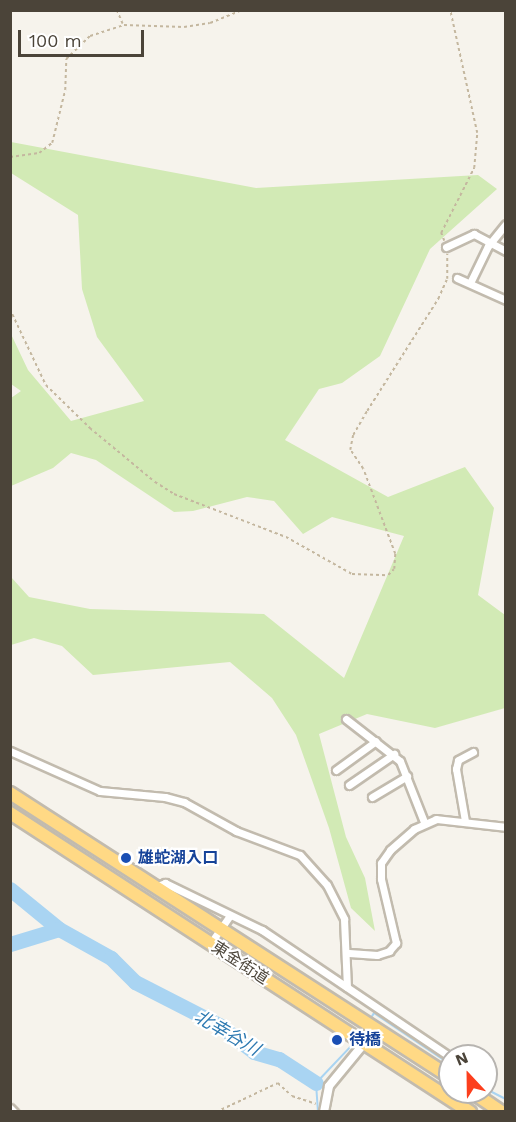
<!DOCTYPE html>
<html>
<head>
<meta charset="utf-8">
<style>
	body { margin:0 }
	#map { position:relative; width:516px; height:1122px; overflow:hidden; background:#f6f3ec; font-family:"Work Sans","Noto Sans JP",sans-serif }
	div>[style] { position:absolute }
	.green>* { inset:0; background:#d2eab5 }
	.stream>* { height:2px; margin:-1px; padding:0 1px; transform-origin:1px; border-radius:1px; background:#a9d4f2 }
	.river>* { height:15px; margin:-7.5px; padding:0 7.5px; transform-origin:7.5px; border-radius:7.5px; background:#a9d4f2 }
	.path>* { height:1.5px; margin-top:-0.75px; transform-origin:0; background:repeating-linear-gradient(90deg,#c4b79f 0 3px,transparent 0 6px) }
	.roads { filter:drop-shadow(2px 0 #c2bbae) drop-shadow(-2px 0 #c2bbae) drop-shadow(0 2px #c2bbae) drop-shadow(0 -2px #c2bbae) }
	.minor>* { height:7px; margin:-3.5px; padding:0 3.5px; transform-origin:3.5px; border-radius:3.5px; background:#fff }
	.tertiary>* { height:8px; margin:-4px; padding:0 4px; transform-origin:4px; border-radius:4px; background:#fff }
	.trunk>* { height:12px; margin:-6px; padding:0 6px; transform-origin:6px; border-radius:6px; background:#ffd985 }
	.dots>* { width:16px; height:16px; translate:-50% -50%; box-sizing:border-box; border:3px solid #fff; border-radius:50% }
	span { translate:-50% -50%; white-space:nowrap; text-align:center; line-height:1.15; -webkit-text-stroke:4.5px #fff; paint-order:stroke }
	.transit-label { font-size:16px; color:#164399; font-weight:700 }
	.left { translate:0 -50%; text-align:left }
	.street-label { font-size:16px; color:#4b4439 }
	.water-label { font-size:18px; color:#2e7ab2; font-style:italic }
	.frame { position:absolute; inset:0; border:12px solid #4b4439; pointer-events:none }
	.north { position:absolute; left:438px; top:1044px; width:60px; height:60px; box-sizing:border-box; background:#fff; border:2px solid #b7b4b0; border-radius:50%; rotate:338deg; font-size:16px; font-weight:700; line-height:24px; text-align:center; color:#4b4439 }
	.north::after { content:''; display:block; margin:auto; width:21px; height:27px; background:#fc3f1d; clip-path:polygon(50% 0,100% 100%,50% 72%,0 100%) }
	.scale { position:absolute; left:18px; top:30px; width:126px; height:27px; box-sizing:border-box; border:3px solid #4b4439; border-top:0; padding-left:8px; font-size:18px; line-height:21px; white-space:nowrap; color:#4b4439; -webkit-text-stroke:4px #fff; paint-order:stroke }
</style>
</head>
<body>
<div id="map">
	<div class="green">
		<div style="clip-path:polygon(11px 142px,256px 188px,478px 175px,497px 189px,430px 249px,380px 356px,342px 383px,319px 389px,285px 440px,388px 497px,465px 467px,494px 508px,478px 595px,505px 615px,505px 708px,435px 728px,367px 714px,319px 734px,346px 837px,365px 878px,375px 931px,351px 908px,329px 828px,296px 735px,272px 698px,230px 662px,93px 675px,62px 646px,34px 638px,11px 645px,11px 577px,29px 597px,90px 609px,264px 614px,344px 678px,404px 536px,332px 517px,303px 534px,274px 501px,247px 497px,193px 511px,174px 512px,96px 460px,71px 453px,53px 468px,11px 486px,11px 398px,21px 391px,11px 384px,10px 332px,28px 370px,71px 421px,144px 401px,97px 337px,82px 289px,78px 215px,11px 173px)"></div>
	</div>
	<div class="stream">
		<div style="left:369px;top:1021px;width:9px;rotate:-58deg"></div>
		<div style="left:374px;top:1013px;width:92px;rotate:33.9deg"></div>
		<div style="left:486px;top:1089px;width:22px;rotate:27deg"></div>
		<div style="left:318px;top:1112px;width:29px;rotate:-94deg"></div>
		<div style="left:316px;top:1083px;width:55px;rotate:-46.5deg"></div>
	</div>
	<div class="river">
		<div style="left:10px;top:889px;width:63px;rotate:39.2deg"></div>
		<div style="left:59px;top:929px;width:60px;rotate:29.1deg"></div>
		<div style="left:111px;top:958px;width:34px;rotate:45deg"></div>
		<div style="left:135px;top:982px;width:94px;rotate:27.1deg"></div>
		<div style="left:219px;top:1025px;width:44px;rotate:37.6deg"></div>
		<div style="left:254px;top:1052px;width:26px;rotate:16deg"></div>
		<div style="left:279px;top:1059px;width:44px;rotate:33deg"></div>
		<div style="left:10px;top:944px;width:51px;rotate:-17deg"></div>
	</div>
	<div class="path">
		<div style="left:117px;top:10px;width:15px;rotate:67deg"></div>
		<div style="left:10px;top:157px;width:29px;rotate:-8deg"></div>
		<div style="left:39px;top:153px;width:16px;rotate:-38deg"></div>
		<div style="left:52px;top:143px;width:55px;rotate:-76.2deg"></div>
		<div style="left:65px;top:90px;width:31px;rotate:-88deg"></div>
		<div style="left:66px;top:59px;width:33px;rotate:-44deg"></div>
		<div style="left:90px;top:36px;width:36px;rotate:-18deg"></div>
		<div style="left:124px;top:25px;width:60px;rotate:1.9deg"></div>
		<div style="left:184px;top:27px;width:26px;rotate:-9deg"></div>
		<div style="left:210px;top:23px;width:35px;rotate:-22deg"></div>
		<div style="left:444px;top:241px;width:9px;rotate:-111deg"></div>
		<div style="left:441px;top:233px;width:73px;rotate:-63.1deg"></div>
		<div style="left:474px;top:168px;width:35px;rotate:-85deg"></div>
		<div style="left:477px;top:133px;width:126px;rotate:-102.4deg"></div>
		<div style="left:10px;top:309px;width:84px;rotate:64.7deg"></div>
		<div style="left:46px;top:385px;width:62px;rotate:44.3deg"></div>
		<div style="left:90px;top:428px;width:85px;rotate:39.7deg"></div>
		<div style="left:155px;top:482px;width:22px;rotate:32deg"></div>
		<div style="left:174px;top:494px;width:120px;rotate:21deg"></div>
		<div style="left:286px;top:537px;width:76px;rotate:29.3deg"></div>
		<div style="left:352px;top:574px;width:36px;rotate:2deg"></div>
		<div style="left:388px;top:575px;width:8px;rotate:-45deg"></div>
		<div style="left:394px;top:569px;width:15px;rotate:-86deg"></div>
		<div style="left:395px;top:554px;width:91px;rotate:-110.6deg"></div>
		<div style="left:363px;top:469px;width:23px;rotate:-124deg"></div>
		<div style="left:350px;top:450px;width:15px;rotate:-79deg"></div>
		<div style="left:353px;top:435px;width:28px;rotate:-60deg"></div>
		<div style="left:367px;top:411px;width:133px;rotate:-57.6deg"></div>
		<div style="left:438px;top:299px;width:22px;rotate:-66deg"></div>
		<div style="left:447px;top:279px;width:25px;rotate:-90deg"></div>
		<div style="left:216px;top:1112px;width:68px;rotate:-25.1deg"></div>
		<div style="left:278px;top:1083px;width:19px;rotate:43deg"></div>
		<div style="left:292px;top:1096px;width:25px;rotate:18deg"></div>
	</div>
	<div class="roads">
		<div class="minor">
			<div style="left:446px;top:247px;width:31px;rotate:-25deg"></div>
			<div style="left:474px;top:234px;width:36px;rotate:28deg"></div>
			<div style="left:457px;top:278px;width:54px;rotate:24.2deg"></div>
			<div style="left:470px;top:283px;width:41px;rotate:-64.1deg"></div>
			<div style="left:488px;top:246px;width:28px;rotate:-51deg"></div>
			<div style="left:346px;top:719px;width:68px;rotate:37.9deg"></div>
			<div style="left:400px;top:761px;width:66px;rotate:68.5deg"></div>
			<div style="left:10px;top:751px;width:98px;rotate:24deg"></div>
			<div style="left:100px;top:791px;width:65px;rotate:5.3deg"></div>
			<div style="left:165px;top:797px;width:20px;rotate:15deg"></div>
			<div style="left:184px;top:802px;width:60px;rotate:29.1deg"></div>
			<div style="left:236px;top:831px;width:68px;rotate:20.6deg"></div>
			<div style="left:300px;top:855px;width:40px;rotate:48deg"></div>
			<div style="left:327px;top:885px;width:38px;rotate:63deg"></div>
			<div style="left:344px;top:919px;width:68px;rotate:87.5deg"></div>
			<div style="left:336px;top:770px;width:49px;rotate:-35.9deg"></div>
			<div style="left:349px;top:785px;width:55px;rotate:-34.6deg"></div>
			<div style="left:372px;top:797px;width:41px;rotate:-31deg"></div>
			<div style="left:465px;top:821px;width:53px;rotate:-99.8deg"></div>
			<div style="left:456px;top:769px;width:9px;rotate:-77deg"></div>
			<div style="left:458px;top:760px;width:17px;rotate:-28deg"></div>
			<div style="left:155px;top:887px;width:11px;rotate:-22deg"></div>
			<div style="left:165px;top:883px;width:108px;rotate:25.9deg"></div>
			<div style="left:262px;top:930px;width:227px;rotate:34deg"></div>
			<div style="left:210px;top:944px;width:35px;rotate:-55deg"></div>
			<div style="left:349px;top:953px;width:28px;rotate:4deg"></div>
			<div style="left:377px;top:955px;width:13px;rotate:-18deg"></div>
			<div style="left:389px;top:951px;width:11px;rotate:-49deg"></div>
			<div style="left:396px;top:943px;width:66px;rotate:-103.2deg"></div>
			<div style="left:381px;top:879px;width:16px;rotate:-90deg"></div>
			<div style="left:381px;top:863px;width:16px;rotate:-55deg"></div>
			<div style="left:390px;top:850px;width:32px;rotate:-41deg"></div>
			<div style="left:414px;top:829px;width:24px;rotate:-24deg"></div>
			<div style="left:436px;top:819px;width:70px;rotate:6.5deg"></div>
			<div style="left:10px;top:1108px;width:6px;rotate:45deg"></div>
		</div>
		<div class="tertiary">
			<div style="left:324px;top:1112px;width:26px;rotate:-79deg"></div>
			<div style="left:329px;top:1086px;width:74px;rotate:-50.5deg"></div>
		</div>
		<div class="trunk">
			<div style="left:10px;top:793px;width:524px;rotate:32.84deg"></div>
			<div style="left:10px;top:813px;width:549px;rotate:33.02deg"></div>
			<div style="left:472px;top:1092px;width:36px;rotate:34deg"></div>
		</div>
	</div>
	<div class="dots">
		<div style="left:126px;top:858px;background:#1a4fb4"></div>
		<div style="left:337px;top:1040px;background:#1a4fb4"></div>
	</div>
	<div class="transit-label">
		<span class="left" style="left:138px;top:858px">雄蛇湖入口</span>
		<span class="left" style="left:349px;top:1040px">待橋</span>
	</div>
	<div class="street-label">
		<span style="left:240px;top:963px;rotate:33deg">東金街道</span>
	</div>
	<div class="water-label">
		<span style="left:227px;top:1033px;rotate:30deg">北幸谷川</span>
	</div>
	<div class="frame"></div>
	<div class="north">N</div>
	<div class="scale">100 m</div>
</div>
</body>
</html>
